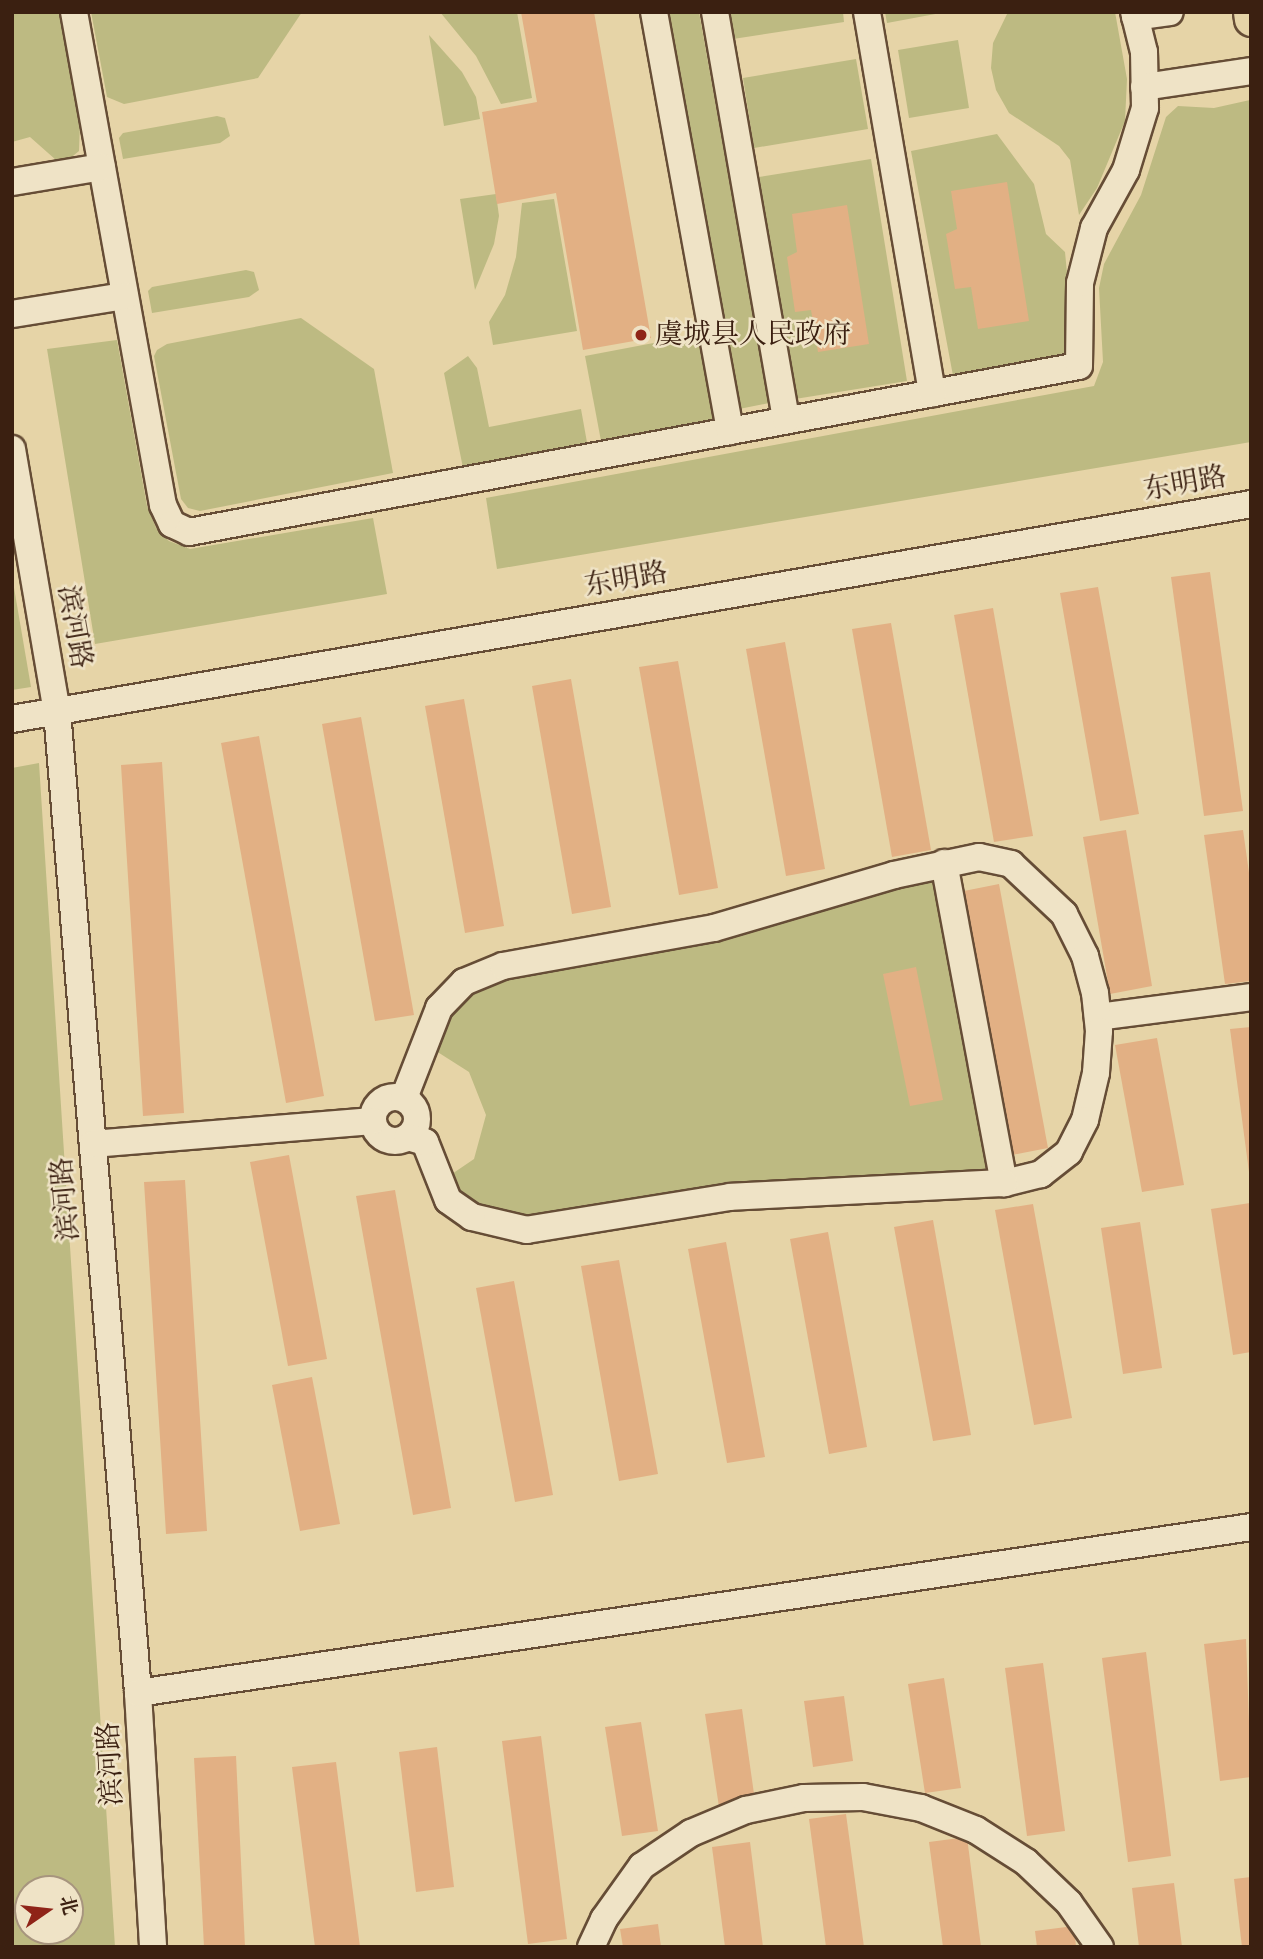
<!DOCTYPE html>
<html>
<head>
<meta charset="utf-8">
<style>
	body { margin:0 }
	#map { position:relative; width:1263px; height:1959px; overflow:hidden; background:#e6d4a7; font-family:"IM FELL DW Pica","Noto Serif SC",serif }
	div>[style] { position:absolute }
	.green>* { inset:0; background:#bdba82 }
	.building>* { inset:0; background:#e2b084 }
	.roads { filter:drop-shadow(2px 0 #664d36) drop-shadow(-2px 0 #664d36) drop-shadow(0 2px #664d36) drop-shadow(0 -2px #664d36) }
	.minor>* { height:26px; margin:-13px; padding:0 13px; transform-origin:13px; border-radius:13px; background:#efe3c6 }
	.minor>.ring { margin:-13px; padding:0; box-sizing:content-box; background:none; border:26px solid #efe3c6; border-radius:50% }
	.major>* { height:33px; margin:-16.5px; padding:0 16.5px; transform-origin:16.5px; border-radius:16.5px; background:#e6d4a7 }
	.dots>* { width:19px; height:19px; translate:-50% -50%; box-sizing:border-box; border:4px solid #efe3c6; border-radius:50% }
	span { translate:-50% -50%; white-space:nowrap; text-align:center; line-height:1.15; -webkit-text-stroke:5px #efe3c6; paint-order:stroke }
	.poi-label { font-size:28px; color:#3b2011 }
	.left { translate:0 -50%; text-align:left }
	.street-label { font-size:28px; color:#3b2011 }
	.frame { position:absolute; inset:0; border:14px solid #3b2011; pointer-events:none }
	.north { position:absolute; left:14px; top:1875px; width:70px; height:70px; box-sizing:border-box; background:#efe3c6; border:2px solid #a7957e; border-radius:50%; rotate:76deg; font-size:19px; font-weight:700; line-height:28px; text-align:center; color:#3b2011 }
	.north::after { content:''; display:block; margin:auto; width:24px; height:32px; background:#8f2418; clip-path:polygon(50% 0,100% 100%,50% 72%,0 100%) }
</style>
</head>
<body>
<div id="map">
	<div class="green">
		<div style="clip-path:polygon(12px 12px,60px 12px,80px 123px,79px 151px,68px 160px,56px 160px,30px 137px,12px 142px)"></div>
		<div style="clip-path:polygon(91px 12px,302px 12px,258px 78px,124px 104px,107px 97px)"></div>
		<div style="clip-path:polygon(440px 12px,517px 12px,532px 98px,501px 104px,476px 56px)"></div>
		<div style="clip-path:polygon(668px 12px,699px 12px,769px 403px,739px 409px)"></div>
		<div style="clip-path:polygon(728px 12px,843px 12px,844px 22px,733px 39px)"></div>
		<div style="clip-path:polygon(885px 12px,946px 12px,887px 23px)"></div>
		<div style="clip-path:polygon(1008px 12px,1115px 12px,1127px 79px,1125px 121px,1097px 188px,1079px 215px,1070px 160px,1059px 146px,1009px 113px,996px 90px,991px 68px,993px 43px)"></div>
		<div style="clip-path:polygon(429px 35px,462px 72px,476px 97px,480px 119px,444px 126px)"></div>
		<div style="clip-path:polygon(958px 40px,969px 108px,909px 118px,898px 50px)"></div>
		<div style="clip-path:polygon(856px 59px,868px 129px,754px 148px,743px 78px)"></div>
		<div style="clip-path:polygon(1250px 100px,1251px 442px,497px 569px,486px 498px,1094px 386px,1103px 362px,1099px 288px,1104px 264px,1141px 195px,1166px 117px,1178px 106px,1214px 108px)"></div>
		<div style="clip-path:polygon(217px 116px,225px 118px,230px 136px,220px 143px,123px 159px,119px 138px,123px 133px)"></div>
		<div style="clip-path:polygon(997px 134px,1034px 184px,1046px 234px,1065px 252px,1075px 357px,954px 381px,911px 151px)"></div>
		<div style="clip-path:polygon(871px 159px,907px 381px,795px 399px,759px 177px)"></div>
		<div style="clip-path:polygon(496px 194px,499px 216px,494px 244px,475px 290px,460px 199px)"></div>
		<div style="clip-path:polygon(554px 199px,577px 331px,493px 345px,489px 322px,505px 295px,516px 257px,522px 203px)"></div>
		<div style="clip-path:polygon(246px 270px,254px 272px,259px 290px,249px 297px,152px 313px,148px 291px,152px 287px)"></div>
		<div style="clip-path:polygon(301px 318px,374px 369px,393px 473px,200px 511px,188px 508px,181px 499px,154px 356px,157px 350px,167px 344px)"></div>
		<div style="clip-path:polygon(701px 334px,717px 419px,601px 441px,585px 356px)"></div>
		<div style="clip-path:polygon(117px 340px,147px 506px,156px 528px,169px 541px,190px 549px,373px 518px,387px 594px,95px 644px,47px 349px)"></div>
		<div style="clip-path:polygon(468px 356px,477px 368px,489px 427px,581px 409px,588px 448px,464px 473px,444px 373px)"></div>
		<div style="clip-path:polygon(12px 576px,31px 687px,12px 690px)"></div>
		<div style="clip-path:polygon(evenodd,39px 763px,115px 1947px,12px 1947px,12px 768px,39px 763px,28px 1889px,70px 1889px,70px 1931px,28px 1931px,28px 1889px)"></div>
		<div style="clip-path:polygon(937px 876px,993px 1177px,511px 1219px,468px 1205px,449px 1176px,474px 1159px,486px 1115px,469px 1072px,436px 1051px,446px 1014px,473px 993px,514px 973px)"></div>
	</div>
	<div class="building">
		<div style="clip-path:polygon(521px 12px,594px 12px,651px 338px,583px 350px,556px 193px,497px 204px,482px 112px,537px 102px)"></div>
		<div style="clip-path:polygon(1007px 182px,1029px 321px,978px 329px,971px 287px,955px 289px,946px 234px,957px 229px,951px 191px)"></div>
		<div style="clip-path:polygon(847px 205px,869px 344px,818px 352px,811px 310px,795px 312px,787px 257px,797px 252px,792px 214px)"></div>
		<div style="clip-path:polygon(1210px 572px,1243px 811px,1204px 816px,1171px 577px)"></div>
		<div style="clip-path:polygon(1098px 587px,1139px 814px,1100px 821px,1060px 593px)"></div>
		<div style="clip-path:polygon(993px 608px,1033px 836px,994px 842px,954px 615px)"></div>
		<div style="clip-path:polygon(891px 623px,931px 850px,892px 857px,852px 629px)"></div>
		<div style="clip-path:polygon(785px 642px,825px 869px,786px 876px,746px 649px)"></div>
		<div style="clip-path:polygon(678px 661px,718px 888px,679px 895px,639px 667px)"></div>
		<div style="clip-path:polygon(571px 679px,611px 907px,572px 914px,532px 686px)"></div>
		<div style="clip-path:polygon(464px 699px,504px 926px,465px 933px,425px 706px)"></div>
		<div style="clip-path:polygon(361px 717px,414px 1015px,375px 1021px,322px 724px)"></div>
		<div style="clip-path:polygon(259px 736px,324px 1096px,286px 1103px,221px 743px)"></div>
		<div style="clip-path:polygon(162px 762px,184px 1113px,143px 1116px,121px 765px)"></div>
		<div style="clip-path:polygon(1126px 830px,1152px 986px,1110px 994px,1083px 837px)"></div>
		<div style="clip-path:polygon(1243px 830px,1251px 887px,1251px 981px,1225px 984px,1204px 835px)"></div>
		<div style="clip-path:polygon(999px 884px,1048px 1148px,1007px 1156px,959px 892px)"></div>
		<div style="clip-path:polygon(916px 967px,943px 1100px,910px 1106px,883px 974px)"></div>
		<div style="clip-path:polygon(1251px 1027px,1251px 1172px,1249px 1172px,1230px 1029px)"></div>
		<div style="clip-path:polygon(1157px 1038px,1184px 1185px,1142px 1192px,1115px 1045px)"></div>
		<div style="clip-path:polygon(289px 1155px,327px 1359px,288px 1366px,250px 1162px)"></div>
		<div style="clip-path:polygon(185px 1180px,207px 1531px,166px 1534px,144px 1182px)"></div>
		<div style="clip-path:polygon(395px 1190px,451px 1508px,413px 1515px,356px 1196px)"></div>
		<div style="clip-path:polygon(1250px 1203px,1251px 1352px,1233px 1355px,1211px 1209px)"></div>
		<div style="clip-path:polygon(1033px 1204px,1072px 1418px,1034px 1425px,995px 1210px)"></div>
		<div style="clip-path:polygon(933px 1220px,971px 1435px,933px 1441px,894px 1227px)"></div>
		<div style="clip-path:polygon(1140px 1222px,1162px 1368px,1123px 1374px,1101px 1228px)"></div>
		<div style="clip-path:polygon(828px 1232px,867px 1447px,829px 1454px,790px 1239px)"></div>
		<div style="clip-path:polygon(726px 1242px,765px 1457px,727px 1463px,688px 1249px)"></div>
		<div style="clip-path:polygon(619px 1260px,658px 1474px,619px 1481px,581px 1266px)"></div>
		<div style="clip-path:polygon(514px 1281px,553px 1495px,515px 1502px,476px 1288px)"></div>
		<div style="clip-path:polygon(312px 1377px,340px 1524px,300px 1531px,272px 1385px)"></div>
		<div style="clip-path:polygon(1246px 1639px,1251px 1777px,1220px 1781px,1204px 1644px)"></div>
		<div style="clip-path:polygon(1146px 1652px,1171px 1856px,1128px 1862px,1102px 1658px)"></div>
		<div style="clip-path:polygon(1043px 1663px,1065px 1831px,1027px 1836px,1005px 1668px)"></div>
		<div style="clip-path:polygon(944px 1678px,961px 1788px,925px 1793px,908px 1684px)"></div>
		<div style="clip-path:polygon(844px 1696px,853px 1761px,813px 1767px,804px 1701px)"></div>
		<div style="clip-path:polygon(742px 1709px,755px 1801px,719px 1807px,705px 1714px)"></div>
		<div style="clip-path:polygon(641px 1722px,658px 1831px,622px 1836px,605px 1727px)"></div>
		<div style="clip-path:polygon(541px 1736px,567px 1939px,528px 1944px,502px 1741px)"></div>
		<div style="clip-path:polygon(437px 1747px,454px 1887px,416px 1892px,399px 1752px)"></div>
		<div style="clip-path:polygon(236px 1756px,245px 1947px,204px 1947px,194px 1758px)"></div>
		<div style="clip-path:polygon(336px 1762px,360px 1947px,315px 1947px,292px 1767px)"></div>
		<div style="clip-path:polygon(846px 1814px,864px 1947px,826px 1947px,809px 1819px)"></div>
		<div style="clip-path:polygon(967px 1837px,981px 1947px,943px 1947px,929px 1842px)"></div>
		<div style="clip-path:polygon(750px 1842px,763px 1947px,725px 1947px,712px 1847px)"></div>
		<div style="clip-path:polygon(1251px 1877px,1251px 1947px,1242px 1947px,1234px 1879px)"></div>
		<div style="clip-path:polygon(1174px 1883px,1182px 1947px,1139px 1947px,1132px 1888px)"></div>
		<div style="clip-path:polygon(658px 1924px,661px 1947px,623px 1947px,620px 1929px)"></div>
		<div style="clip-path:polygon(1074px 1926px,1076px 1947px,1037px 1947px,1035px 1931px)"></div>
	</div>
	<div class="roads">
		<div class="minor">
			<div style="left:74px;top:12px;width:501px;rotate:79.77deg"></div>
			<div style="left:163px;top:505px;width:21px;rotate:65deg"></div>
			<div style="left:172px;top:524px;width:19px;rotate:25deg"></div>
			<div style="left:189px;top:532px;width:905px;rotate:-10.57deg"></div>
			<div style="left:1079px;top:366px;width:83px;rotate:-89.3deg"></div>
			<div style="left:1080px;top:283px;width:57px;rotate:-75.7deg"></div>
			<div style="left:1094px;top:228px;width:66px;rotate:-61.1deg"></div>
			<div style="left:1126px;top:170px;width:65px;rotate:-73deg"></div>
			<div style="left:1145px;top:108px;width:56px;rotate:-91deg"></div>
			<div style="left:1144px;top:52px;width:41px;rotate:-104deg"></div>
			<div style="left:654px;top:12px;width:426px;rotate:79.7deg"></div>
			<div style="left:715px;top:12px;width:414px;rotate:80.1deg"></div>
			<div style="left:867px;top:12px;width:387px;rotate:80.3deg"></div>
			<div style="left:1135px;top:17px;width:35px;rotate:-8deg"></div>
			<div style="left:1144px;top:87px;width:108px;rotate:-8.5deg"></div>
			<div style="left:12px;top:182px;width:91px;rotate:-9.5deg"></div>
			<div style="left:12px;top:314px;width:114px;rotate:-9.1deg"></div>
			<div style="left:12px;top:449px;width:266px;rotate:80.3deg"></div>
			<div style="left:57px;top:711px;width:985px;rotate:85.28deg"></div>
			<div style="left:138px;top:1693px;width:254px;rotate:86.6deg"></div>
			<div style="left:12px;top:719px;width:1258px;rotate:-9.84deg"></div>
			<div style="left:944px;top:863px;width:326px;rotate:79.4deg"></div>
			<div style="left:1098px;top:1017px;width:154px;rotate:-7.4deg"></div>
			<div class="ring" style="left:373px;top:1097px;width:18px;height:18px"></div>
			<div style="left:404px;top:1098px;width:97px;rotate:-68.7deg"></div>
			<div style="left:439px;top:1008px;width:36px;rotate:-46deg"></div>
			<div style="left:464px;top:982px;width:42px;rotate:-22.3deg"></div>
			<div style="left:503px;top:966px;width:214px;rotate:-10.2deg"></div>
			<div style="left:714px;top:928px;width:188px;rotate:-16.4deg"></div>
			<div style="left:894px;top:875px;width:87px;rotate:-12deg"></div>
			<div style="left:979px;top:857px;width:33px;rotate:12deg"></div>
			<div style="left:1011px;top:864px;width:73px;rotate:43.3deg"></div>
			<div style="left:1064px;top:914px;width:47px;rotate:63.4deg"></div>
			<div style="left:1085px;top:956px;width:38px;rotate:75deg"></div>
			<div style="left:1095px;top:993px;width:38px;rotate:84deg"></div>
			<div style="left:1099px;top:1031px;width:42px;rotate:94.1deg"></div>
			<div style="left:1096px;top:1073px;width:48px;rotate:103.2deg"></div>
			<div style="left:1085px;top:1120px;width:36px;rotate:117deg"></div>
			<div style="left:1069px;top:1152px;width:36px;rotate:142deg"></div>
			<div style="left:1041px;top:1174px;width:38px;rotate:166deg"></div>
			<div style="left:1004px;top:1183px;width:274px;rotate:177.1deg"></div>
			<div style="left:730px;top:1197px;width:206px;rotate:170.8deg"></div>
			<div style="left:527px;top:1230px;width:57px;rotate:-166.7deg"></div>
			<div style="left:472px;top:1217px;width:29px;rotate:-145deg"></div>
			<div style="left:448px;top:1200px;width:62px;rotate:-111.6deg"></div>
			<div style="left:425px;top:1142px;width:18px;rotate:-164deg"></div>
			<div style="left:93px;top:1144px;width:280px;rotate:-4.7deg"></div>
			<div style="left:138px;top:1693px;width:1125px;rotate:-8.48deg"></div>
			<div style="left:591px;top:1947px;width:31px;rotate:-65deg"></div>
			<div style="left:604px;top:1919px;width:65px;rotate:-54.4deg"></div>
			<div style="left:642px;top:1866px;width:59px;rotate:-34deg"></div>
			<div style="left:691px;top:1833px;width:60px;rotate:-22.7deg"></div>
			<div style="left:746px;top:1810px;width:59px;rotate:-11.7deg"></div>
			<div style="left:804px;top:1798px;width:59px;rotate:-1deg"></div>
			<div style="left:863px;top:1797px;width:59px;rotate:10.7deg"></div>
			<div style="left:921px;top:1808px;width:59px;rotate:21.8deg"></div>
			<div style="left:976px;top:1830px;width:59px;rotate:32.6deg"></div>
			<div style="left:1026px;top:1862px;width:59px;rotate:43.6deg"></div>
			<div style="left:1069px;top:1903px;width:54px;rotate:54.8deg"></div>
		</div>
		<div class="major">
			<div style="left:1250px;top:12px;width:7px;rotate:82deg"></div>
		</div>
	</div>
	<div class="dots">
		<div style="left:641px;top:335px;background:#8f2418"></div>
	</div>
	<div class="poi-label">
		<span class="left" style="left:655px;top:335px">虞城县人民政府</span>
	</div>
	<div class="street-label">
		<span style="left:1185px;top:484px;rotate:-10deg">东明路</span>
		<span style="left:626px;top:580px;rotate:-10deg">东明路</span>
		<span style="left:74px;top:627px;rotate:80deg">滨河路</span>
		<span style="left:66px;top:1199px;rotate:-95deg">滨河路</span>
		<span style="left:111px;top:1764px;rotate:-93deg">滨河路</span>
	</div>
	<div class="frame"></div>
	<div class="north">北</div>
</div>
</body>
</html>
